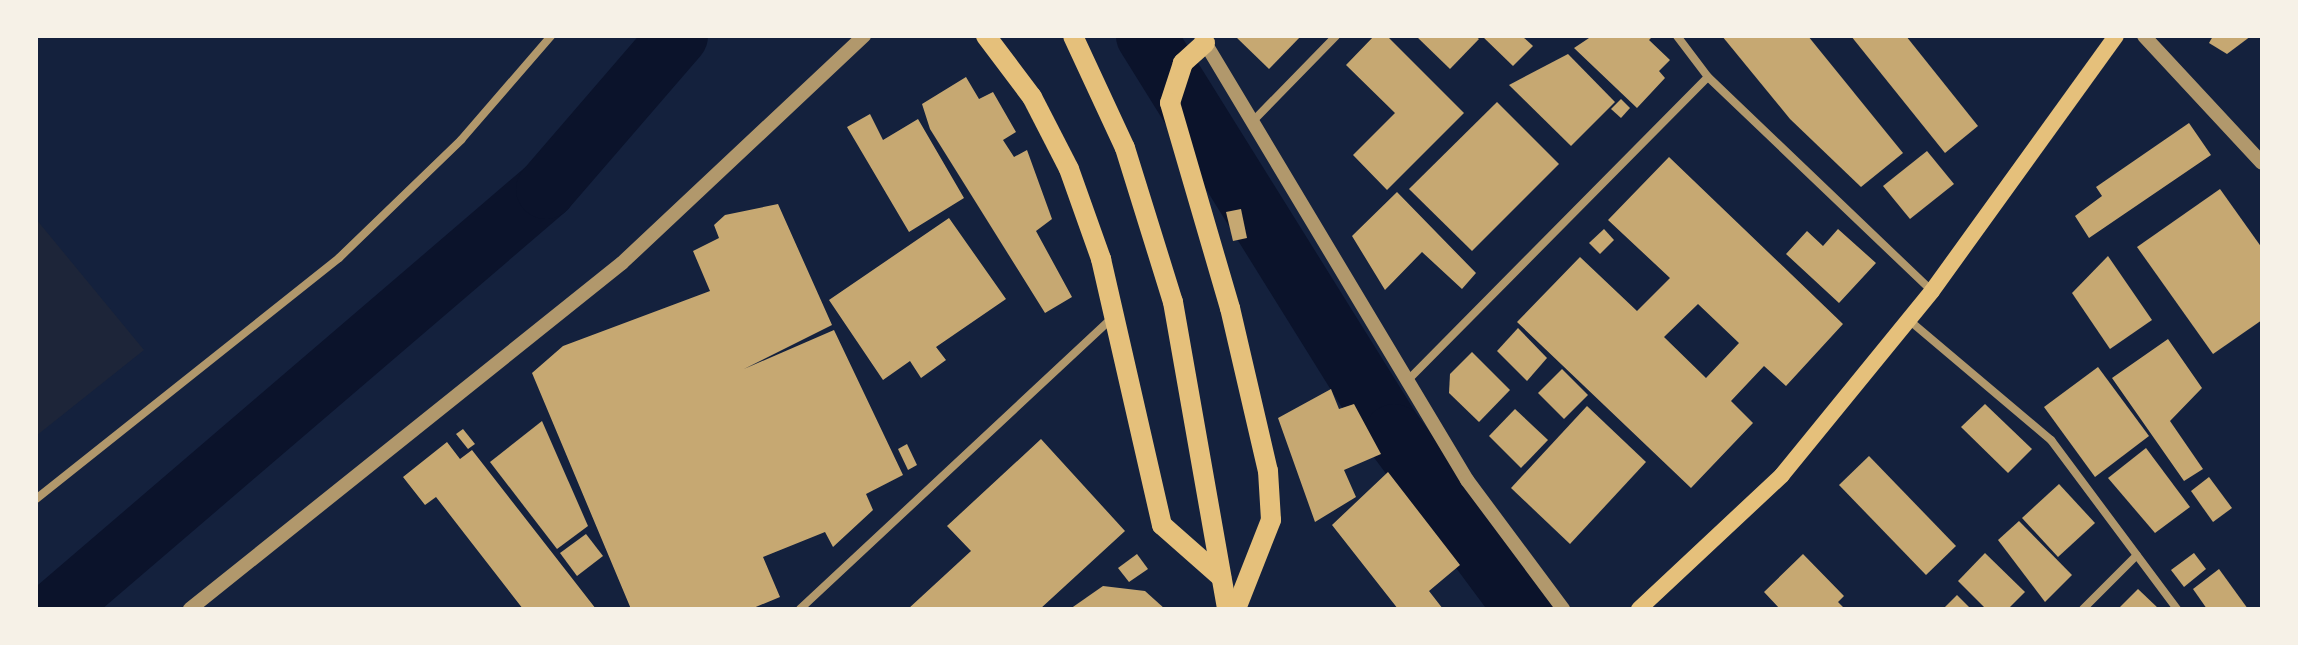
<!DOCTYPE html>
<html>
<head>
<meta charset="utf-8">
<style>
	body { margin:0 }
	#map { position:relative; width:2298px; height:645px; overflow:hidden; background:#14213d; font-family:Bitter,serif }
	div>[style] { position:absolute }
	.green>* { inset:0; background:#1d2539 }
	.river>* { height:60px; margin:-30px; padding:0 30px; transform-origin:30px; border-radius:30px; background:#0b132b }
	.building>* { inset:0; background:#c6a872 }
	.minor>* { height:8px; margin:-4px; padding:0 4px; transform-origin:4px; border-radius:4px; background:#b1986c }
	.tertiary>* { height:14px; margin:-7px; padding:0 7px; transform-origin:7px; border-radius:7px; background:#b1986c }
	.secondary>* { height:16px; margin:-8px; padding:0 8px; transform-origin:8px; border-radius:8px; background:#e5c07b }
	.primary>* { height:20px; margin:-10px; padding:0 10px; transform-origin:10px; border-radius:10px; background:#e5c07b }
	span { translate:-50% -50%; white-space:nowrap; text-align:center; line-height:1.15; -webkit-text-stroke:6px #f6f1e7; paint-order:stroke }
	.frame { position:absolute; inset:0; border:38px solid #f6f1e7; pointer-events:none }
</style>
</head>
<body>
<div id="map">
	<div class="green">
		<div style="clip-path:polygon(36px 219px,144px 350px,36px 436px)"></div>
	</div>
	<div class="river">
		<div style="left:1146px;top:36px;width:469px;rotate:58.1deg"></div>
		<div style="left:1394px;top:434px;width:218px;rotate:53.4deg"></div>
		<div style="left:56px;top:609px;width:645px;rotate:-40.6deg"></div>
		<div style="left:546px;top:189px;width:202px;rotate:-49.2deg"></div>
	</div>
	<div class="building">
		<div style="clip-path:polygon(1235px 36px,1301px 36px,1269px 69px)"></div>
		<div style="clip-path:polygon(1374px 36px,1387px 36px,1464px 113px,1387px 190px,1353px 155px,1395px 113px,1346px 65px)"></div>
		<div style="clip-path:polygon(1416px 36px,1475px 36px,1479px 39px,1450px 69px)"></div>
		<div style="clip-path:polygon(1482px 36px,1522px 36px,1533px 46px,1513px 66px)"></div>
		<div style="clip-path:polygon(1592px 36px,1653px 36px,1649px 40px,1670px 60px,1659px 71px,1665px 78px,1637px 108px,1574px 48px)"></div>
		<div style="clip-path:polygon(1722px 36px,1808px 36px,1903px 153px,1861px 187px,1790px 119px)"></div>
		<div style="clip-path:polygon(1851px 36px,1906px 36px,1978px 126px,1945px 153px)"></div>
		<div style="clip-path:polygon(2213px 36px,2251px 36px,2227px 54px,2209px 43px)"></div>
		<div style="clip-path:polygon(1568px 54px,1615px 102px,1571px 146px,1509px 85px)"></div>
		<div style="clip-path:polygon(966px 77px,979px 99px,993px 92px,1016px 132px,1003px 140px,1014px 157px,1027px 150px,1052px 219px,1036px 231px,1072px 297px,1045px 313px,930px 129px,922px 104px)"></div>
		<div style="clip-path:polygon(1621px 99px,1630px 108px,1621px 118px,1611px 109px)"></div>
		<div style="clip-path:polygon(1497px 102px,1559px 164px,1472px 251px,1409px 189px)"></div>
		<div style="clip-path:polygon(870px 114px,883px 140px,918px 119px,964px 198px,909px 232px,847px 127px)"></div>
		<div style="clip-path:polygon(2189px 123px,2211px 155px,2089px 238px,2075px 216px,2102px 196px,2096px 187px)"></div>
		<div style="clip-path:polygon(1927px 151px,1954px 184px,1910px 219px,1883px 186px)"></div>
		<div style="clip-path:polygon(evenodd,1669px 157px,1843px 324px,1786px 386px,1764px 366px,1731px 401px,1753px 423px,1691px 488px,1517px 322px,1580px 257px,1637px 311px,1670px 278px,1608px 220px,1669px 157px,1698px 304px,1739px 343px,1706px 378px,1664px 337px,1698px 304px)"></div>
		<div style="clip-path:polygon(2220px 189px,2262px 248px,2262px 320px,2213px 354px,2137px 247px)"></div>
		<div style="clip-path:polygon(1397px 192px,1476px 273px,1462px 289px,1422px 252px,1385px 290px,1352px 236px)"></div>
		<div style="clip-path:polygon(778px 204px,832px 325px,744px 369px,834px 330px,903px 475px,866px 494px,873px 510px,833px 547px,825px 532px,763px 557px,780px 597px,751px 609px,631px 609px,532px 373px,563px 346px,710px 291px,693px 251px,719px 238px,714px 225px,725px 215px)"></div>
		<div style="clip-path:polygon(1241px 209px,1247px 238px,1233px 241px,1226px 212px)"></div>
		<div style="clip-path:polygon(949px 218px,1006px 299px,936px 347px,946px 360px,921px 378px,910px 361px,883px 380px,829px 300px)"></div>
		<div style="clip-path:polygon(1604px 229px,1614px 240px,1600px 254px,1589px 243px)"></div>
		<div style="clip-path:polygon(1838px 229px,1876px 263px,1839px 303px,1786px 254px,1807px 231px,1823px 246px)"></div>
		<div style="clip-path:polygon(2108px 256px,2152px 320px,2110px 349px,2072px 293px)"></div>
		<div style="clip-path:polygon(1518px 328px,1547px 358px,1527px 381px,1497px 351px)"></div>
		<div style="clip-path:polygon(2168px 339px,2202px 388px,2170px 421px,2203px 469px,2184px 481px,2112px 378px)"></div>
		<div style="clip-path:polygon(1472px 352px,1510px 390px,1479px 422px,1449px 393px,1450px 374px)"></div>
		<div style="clip-path:polygon(2098px 367px,2149px 436px,2095px 477px,2044px 407px)"></div>
		<div style="clip-path:polygon(1562px 369px,1588px 395px,1564px 419px,1538px 393px)"></div>
		<div style="clip-path:polygon(1331px 389px,1339px 409px,1354px 404px,1381px 454px,1344px 470px,1356px 497px,1315px 522px,1278px 418px)"></div>
		<div style="clip-path:polygon(1985px 404px,2032px 449px,2008px 473px,1961px 427px)"></div>
		<div style="clip-path:polygon(1587px 406px,1646px 462px,1570px 544px,1511px 488px)"></div>
		<div style="clip-path:polygon(1515px 409px,1548px 440px,1521px 468px,1489px 436px)"></div>
		<div style="clip-path:polygon(542px 421px,588px 526px,557px 549px,490px 462px)"></div>
		<div style="clip-path:polygon(463px 429px,475px 444px,468px 449px,456px 434px)"></div>
		<div style="clip-path:polygon(1041px 439px,1125px 531px,1040px 609px,908px 609px,971px 551px,947px 526px)"></div>
		<div style="clip-path:polygon(447px 442px,460px 459px,472px 450px,596px 609px,523px 609px,436px 497px,425px 505px,403px 477px)"></div>
		<div style="clip-path:polygon(907px 444px,917px 465px,908px 470px,898px 449px)"></div>
		<div style="clip-path:polygon(2146px 448px,2190px 507px,2155px 533px,2108px 478px)"></div>
		<div style="clip-path:polygon(1869px 456px,1956px 546px,1926px 575px,1839px 485px)"></div>
		<div style="clip-path:polygon(1388px 472px,1460px 565px,1429px 591px,1443px 609px,1398px 609px,1332px 525px)"></div>
		<div style="clip-path:polygon(2209px 477px,2232px 508px,2213px 522px,2191px 491px)"></div>
		<div style="clip-path:polygon(2059px 484px,2095px 523px,2058px 557px,2022px 518px)"></div>
		<div style="clip-path:polygon(2019px 521px,2072px 575px,2045px 602px,1998px 540px)"></div>
		<div style="clip-path:polygon(586px 534px,603px 556px,577px 576px,560px 553px)"></div>
		<div style="clip-path:polygon(1985px 553px,2025px 592px,2008px 609px,1986px 609px,1958px 581px)"></div>
		<div style="clip-path:polygon(2194px 553px,2206px 569px,2184px 587px,2171px 570px)"></div>
		<div style="clip-path:polygon(1137px 554px,1148px 569px,1129px 582px,1118px 568px)"></div>
		<div style="clip-path:polygon(1803px 554px,1844px 596px,1838px 602px,1845px 609px,1780px 609px,1764px 592px)"></div>
		<div style="clip-path:polygon(2219px 569px,2248px 609px,2207px 609px,2193px 589px)"></div>
		<div style="clip-path:polygon(1103px 586px,1145px 591px,1165px 609px,1070px 609px)"></div>
		<div style="clip-path:polygon(2138px 589px,2159px 609px,2118px 609px)"></div>
		<div style="clip-path:polygon(1957px 595px,1971px 609px,1943px 609px)"></div>
	</div>
	<div class="minor">
		<div style="left:1677px;top:36px;width:51px;rotate:52.9deg"></div>
		<div style="left:1708px;top:77px;width:310px;rotate:43.7deg"></div>
		<div style="left:1254px;top:120px;width:117px;rotate:-45.7deg"></div>
		<div style="left:1910px;top:321px;width:185px;rotate:40.2deg"></div>
		<div style="left:2051px;top:440px;width:211px;rotate:53.3deg"></div>
		<div style="left:1408px;top:380px;width:426px;rotate:-45.3deg"></div>
		<div style="left:36px;top:499px;width:387px;rotate:-38.5deg"></div>
		<div style="left:339px;top:258px;width:170px;rotate:-44deg"></div>
		<div style="left:461px;top:140px;width:138px;rotate:-49.1deg"></div>
		<div style="left:800px;top:609px;width:427px;rotate:-43deg"></div>
		<div style="left:2083px;top:609px;width:76px;rotate:-45deg"></div>
	</div>
	<div class="tertiary">
		<div style="left:1201px;top:36px;width:518px;rotate:59.07deg"></div>
		<div style="left:1467px;top:480px;width:161px;rotate:53.3deg"></div>
		<div style="left:2144px;top:36px;width:173px;rotate:47.1deg"></div>
		<div style="left:190px;top:609px;width:553px;rotate:-38.69deg"></div>
		<div style="left:622px;top:263px;width:332px;rotate:-43.2deg"></div>
	</div>
	<div class="secondary">
		<div style="left:1639px;top:609px;width:196px;rotate:-43.1deg"></div>
		<div style="left:1782px;top:475px;width:237px;rotate:-50.8deg"></div>
		<div style="left:1932px;top:291px;width:314px;rotate:-54.2deg"></div>
	</div>
	<div class="primary">
		<div style="left:986px;top:36px;width:76px;rotate:53deg"></div>
		<div style="left:1032px;top:97px;width:81px;rotate:62.8deg"></div>
		<div style="left:1069px;top:169px;width:96px;rotate:70.4deg"></div>
		<div style="left:1101px;top:259px;width:273px;rotate:77.1deg"></div>
		<div style="left:1162px;top:525px;width:79px;rotate:41.4deg"></div>
		<div style="left:1073px;top:36px;width:123px;rotate:65.1deg"></div>
		<div style="left:1125px;top:148px;width:161px;rotate:72.7deg"></div>
		<div style="left:1173px;top:302px;width:312px;rotate:80deg"></div>
		<div style="left:1205px;top:43px;width:30px;rotate:138deg"></div>
		<div style="left:1183px;top:63px;width:42px;rotate:108deg"></div>
		<div style="left:1170px;top:103px;width:214px;rotate:73.7deg"></div>
		<div style="left:1230px;top:308px;width:167px;rotate:76.9deg"></div>
		<div style="left:1268px;top:471px;width:49px;rotate:86.5deg"></div>
		<div style="left:1271px;top:520px;width:96px;rotate:111.5deg"></div>
	</div>
	<div class="frame"></div>
</div>
</body>
</html>
